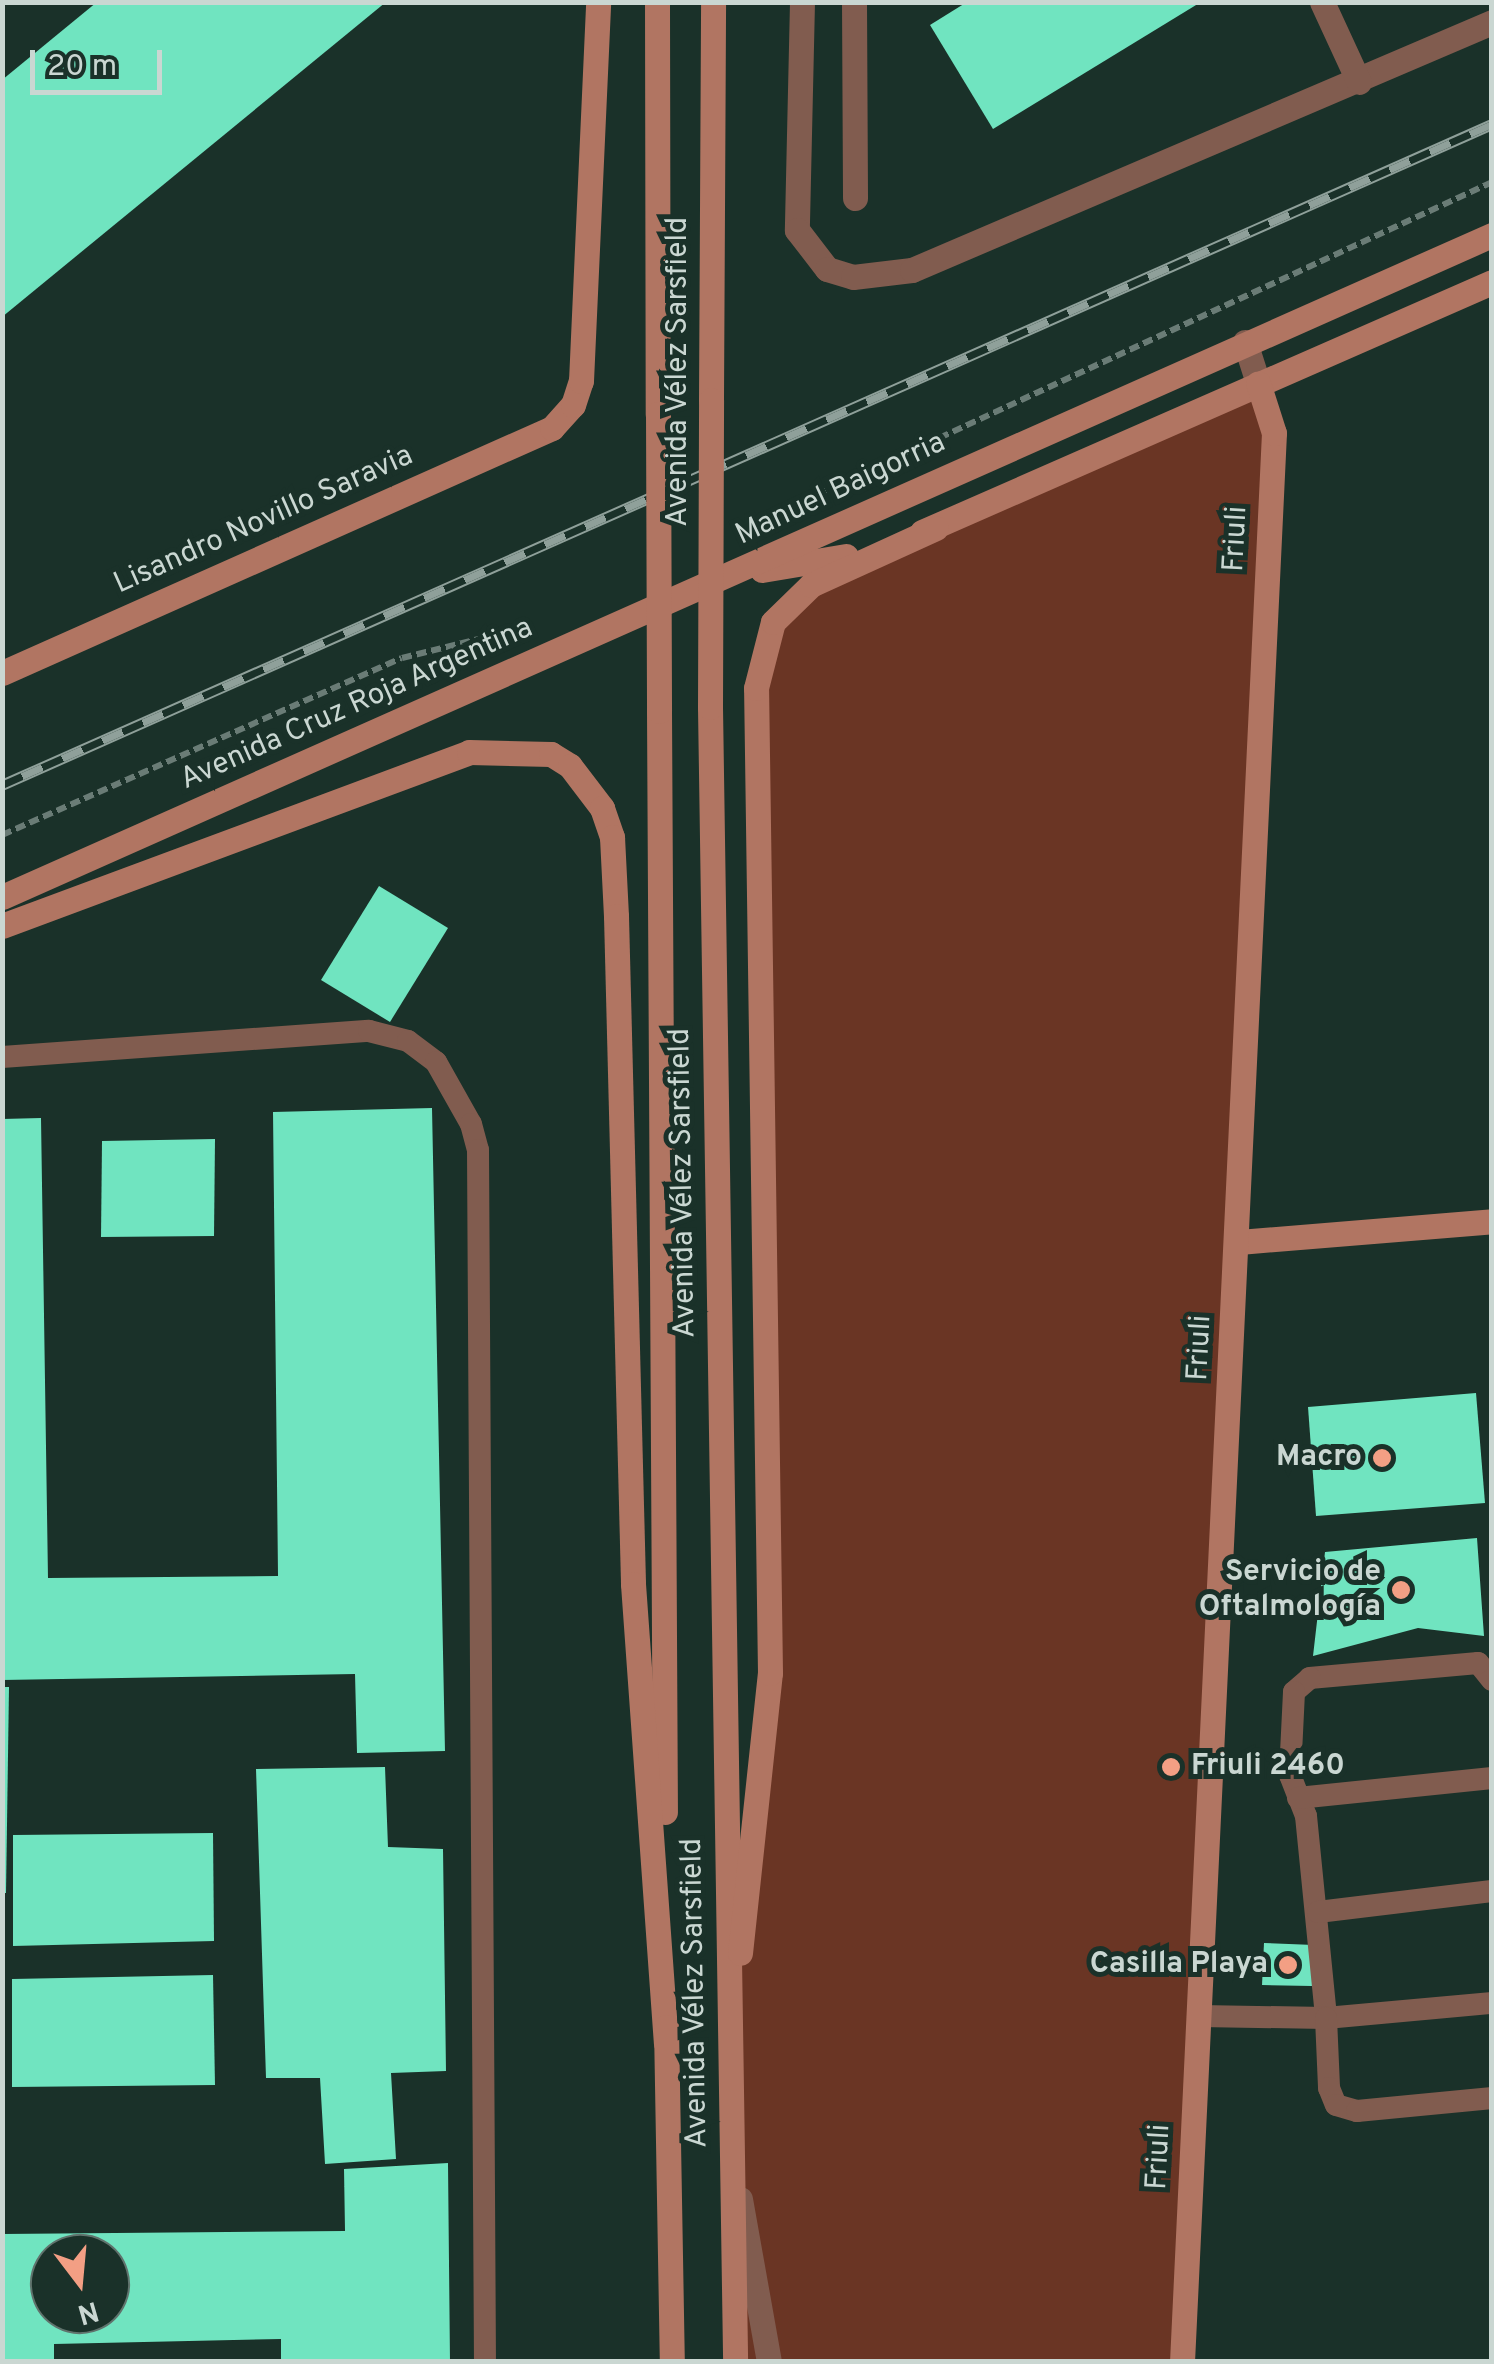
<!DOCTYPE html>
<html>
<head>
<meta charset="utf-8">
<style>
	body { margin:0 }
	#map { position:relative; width:1494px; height:2364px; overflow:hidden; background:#1a3129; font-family:Overpass,sans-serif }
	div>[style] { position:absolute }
	.green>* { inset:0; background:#6a3524 }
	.building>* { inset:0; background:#70e4c0 }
	.path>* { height:6px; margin-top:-3px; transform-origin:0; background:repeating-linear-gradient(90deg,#6a7c76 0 10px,transparent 0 15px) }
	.service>* { height:22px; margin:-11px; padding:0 11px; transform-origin:11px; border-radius:11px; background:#815c4f }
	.minor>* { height:25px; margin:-12.5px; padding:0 12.5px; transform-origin:12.5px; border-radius:12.5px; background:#815c4f }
	.secondary>* { height:25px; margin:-12.5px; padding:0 12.5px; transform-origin:12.5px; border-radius:12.5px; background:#b17562 }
	.rail>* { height:11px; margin-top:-5.5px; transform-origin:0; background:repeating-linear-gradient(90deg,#1a3129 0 22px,#8fa09a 0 44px); box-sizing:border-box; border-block:2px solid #8fa09a }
	.secondary-bridge>* { height:25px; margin:-12.5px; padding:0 12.5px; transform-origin:12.5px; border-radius:12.5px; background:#b17562 }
	.dots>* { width:28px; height:28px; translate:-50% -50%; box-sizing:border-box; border:5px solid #1a3129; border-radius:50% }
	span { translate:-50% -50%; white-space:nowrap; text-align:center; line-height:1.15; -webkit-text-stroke:10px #1a3129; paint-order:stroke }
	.street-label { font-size:30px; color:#cad7d2 }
	.poi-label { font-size:30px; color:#cad7d2; font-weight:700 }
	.right { translate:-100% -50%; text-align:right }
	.left { translate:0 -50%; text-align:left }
	.frame { position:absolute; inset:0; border:5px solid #cad7d2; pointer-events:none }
	.north { position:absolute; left:30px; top:2234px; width:100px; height:100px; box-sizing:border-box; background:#1a3129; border:2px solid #60736d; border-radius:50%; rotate:164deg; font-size:28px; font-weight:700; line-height:40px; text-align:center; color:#cad7d2 }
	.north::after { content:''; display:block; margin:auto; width:35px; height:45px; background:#f39f84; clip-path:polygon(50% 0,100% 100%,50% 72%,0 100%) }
	.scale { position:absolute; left:30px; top:50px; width:132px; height:45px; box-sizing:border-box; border:5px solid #cad7d2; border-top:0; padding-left:12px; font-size:30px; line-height:35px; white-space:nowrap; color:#cad7d2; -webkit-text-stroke:8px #1a3129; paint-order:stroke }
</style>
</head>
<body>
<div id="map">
	<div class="green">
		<div style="clip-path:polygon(1258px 383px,1274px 433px,1182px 2361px,735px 2362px,729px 2047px,768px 1730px,763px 650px,811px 585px)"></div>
	</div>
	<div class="building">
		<div style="clip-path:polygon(97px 2px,386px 2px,2px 317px,2px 80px)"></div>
		<div style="clip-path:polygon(967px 2px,1201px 2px,993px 129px,930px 25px)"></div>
		<div style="clip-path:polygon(379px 886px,448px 928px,390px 1022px,321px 980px)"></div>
		<div style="clip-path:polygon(432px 1108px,445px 1751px,357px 1753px,355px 1674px,2px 1680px,2px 1119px,41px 1118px,48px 1578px,278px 1576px,273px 1112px)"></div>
		<div style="clip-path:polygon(215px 1139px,214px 1236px,101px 1237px,102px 1141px)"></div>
		<div style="clip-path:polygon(1476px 1393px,1485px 1503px,1316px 1516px,1308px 1407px)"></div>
		<div style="clip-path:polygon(1477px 1538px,1484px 1636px,1418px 1628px,1313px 1656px,1325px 1552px)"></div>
		<div style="clip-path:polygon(2px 1687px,9px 1687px,6px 1893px,2px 1893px)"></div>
		<div style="clip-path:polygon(385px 1767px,388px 1847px,443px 1849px,446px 2071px,391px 2073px,396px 2159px,325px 2164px,320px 2078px,266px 2078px,256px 1769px)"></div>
		<div style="clip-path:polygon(213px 1833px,214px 1941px,13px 1946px,13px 1835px)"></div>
		<div style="clip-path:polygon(1264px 1943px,1314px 1945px,1312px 1986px,1262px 1985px)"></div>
		<div style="clip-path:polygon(213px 1975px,215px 2085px,12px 2087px,12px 1979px)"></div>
		<div style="clip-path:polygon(evenodd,448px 2163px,450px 2362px,281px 2362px,281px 2339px,54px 2344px,54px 2362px,2px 2362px,2px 2234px,345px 2231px,344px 2169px,448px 2163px,50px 2254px,110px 2254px,110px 2314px,50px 2314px,50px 2254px)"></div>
	</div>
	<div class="path">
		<div style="left:803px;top:501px;width:759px;rotate:-24.84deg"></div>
		<div style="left:2px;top:835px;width:437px;rotate:-23.9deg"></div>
		<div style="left:402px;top:658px;width:104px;rotate:-13.9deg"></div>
	</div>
	<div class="service">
		<div style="left:2px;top:1057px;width:368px;rotate:-4.1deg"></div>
		<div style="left:369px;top:1031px;width:40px;rotate:14.4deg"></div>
		<div style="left:408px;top:1041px;width:35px;rotate:37deg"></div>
		<div style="left:436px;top:1062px;width:71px;rotate:60.6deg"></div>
		<div style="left:471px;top:1124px;width:27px;rotate:75deg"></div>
		<div style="left:478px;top:1150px;width:1212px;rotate:89.67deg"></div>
		<div style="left:1492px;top:1680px;width:22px;rotate:-129deg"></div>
		<div style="left:1478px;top:1663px;width:169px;rotate:174.9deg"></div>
		<div style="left:1310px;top:1678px;width:21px;rotate:139deg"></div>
		<div style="left:1294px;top:1692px;width:83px;rotate:92.8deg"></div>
		<div style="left:1290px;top:1775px;width:44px;rotate:68.7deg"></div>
		<div style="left:1306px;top:1816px;width:203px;rotate:84.3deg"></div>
		<div style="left:1326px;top:2018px;width:167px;rotate:-5.2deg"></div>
		<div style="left:1298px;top:1798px;width:195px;rotate:-5.9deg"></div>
		<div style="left:1318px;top:1912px;width:175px;rotate:-6.9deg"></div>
		<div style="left:1200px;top:2016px;width:126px;rotate:0.9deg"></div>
		<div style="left:1326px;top:2018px;width:70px;rotate:87.5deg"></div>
		<div style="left:1329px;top:2088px;width:18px;rotate:68deg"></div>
		<div style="left:1336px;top:2105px;width:22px;rotate:16deg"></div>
		<div style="left:1357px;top:2111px;width:136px;rotate:-5.5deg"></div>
	</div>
	<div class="minor">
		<div style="left:802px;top:2px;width:228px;rotate:91.3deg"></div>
		<div style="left:797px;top:230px;width:49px;rotate:52.4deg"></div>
		<div style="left:827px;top:269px;width:27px;rotate:17deg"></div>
		<div style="left:853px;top:277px;width:59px;rotate:-6.8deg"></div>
		<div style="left:912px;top:270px;width:631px;rotate:-23.15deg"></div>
		<div style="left:854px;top:2px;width:196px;rotate:89.7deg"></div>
		<div style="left:1322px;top:2px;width:88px;rotate:65.2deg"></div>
		<div style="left:1245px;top:342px;width:43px;rotate:72.4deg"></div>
		<div style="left:740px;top:2199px;width:166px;rotate:79.9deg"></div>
	</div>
	<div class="secondary">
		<div style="left:657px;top:2px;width:412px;rotate:89.9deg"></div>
		<div style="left:711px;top:400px;width:398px;rotate:-89.7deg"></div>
		<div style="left:922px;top:532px;width:622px;rotate:-23.68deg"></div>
		<div style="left:762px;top:570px;width:85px;rotate:-9.5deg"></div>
		<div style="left:2px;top:673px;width:602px;rotate:-24.01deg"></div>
		<div style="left:552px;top:428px;width:31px;rotate:-48deg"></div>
		<div style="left:573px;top:405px;width:25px;rotate:-72deg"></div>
		<div style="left:581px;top:381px;width:379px;rotate:-87.4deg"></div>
		<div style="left:710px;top:707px;width:1655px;rotate:89.13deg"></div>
		<div style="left:659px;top:711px;width:1101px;rotate:89.69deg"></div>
		<div style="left:2px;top:897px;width:1630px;rotate:-23.96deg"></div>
		<div style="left:2px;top:926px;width:498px;rotate:-20.4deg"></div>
		<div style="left:469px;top:752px;width:82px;rotate:1.4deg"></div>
		<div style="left:551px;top:754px;width:22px;rotate:32deg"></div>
		<div style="left:570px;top:766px;width:53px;rotate:52.7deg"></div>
		<div style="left:602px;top:808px;width:31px;rotate:71deg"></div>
		<div style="left:612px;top:837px;width:79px;rotate:87.1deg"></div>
		<div style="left:616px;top:916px;width:668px;rotate:88.54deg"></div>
		<div style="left:633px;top:1584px;width:460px;rotate:85.9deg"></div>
		<div style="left:1239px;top:1242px;width:254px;rotate:-4.7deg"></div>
		<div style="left:740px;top:1953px;width:282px;rotate:-83.9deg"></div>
		<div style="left:770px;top:1673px;width:985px;rotate:-90.81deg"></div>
		<div style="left:756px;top:688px;width:68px;rotate:-75.6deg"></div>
		<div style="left:773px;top:622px;width:53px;rotate:-44.2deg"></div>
		<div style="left:811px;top:585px;width:137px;rotate:-24.5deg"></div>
		<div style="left:666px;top:2027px;width:335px;rotate:89deg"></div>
		<div style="left:1182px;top:2362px;width:1931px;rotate:-87.27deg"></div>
		<div style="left:1274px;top:433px;width:52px;rotate:-107.7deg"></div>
	</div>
	<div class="rail">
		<div style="left:2px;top:785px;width:1630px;rotate:-23.92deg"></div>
	</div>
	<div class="secondary-bridge">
		<div style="left:658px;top:414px;width:297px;rotate:89.8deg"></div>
		<div style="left:710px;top:707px;width:307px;rotate:-89.8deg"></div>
	</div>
	<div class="dots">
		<div style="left:1382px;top:1458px;background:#f39f84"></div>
		<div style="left:1401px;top:1590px;background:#f39f84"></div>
		<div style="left:1171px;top:1767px;background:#f39f84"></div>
		<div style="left:1288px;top:1965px;background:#f39f84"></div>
	</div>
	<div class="street-label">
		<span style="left:679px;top:372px;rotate:-90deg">Avenida Vélez Sarsfield</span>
		<span style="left:841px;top:490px;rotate:-25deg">Manuel Baigorria</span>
		<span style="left:264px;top:521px;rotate:-24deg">Lisandro Novillo Saravia</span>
		<span style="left:1237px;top:539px;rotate:-87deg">Friuli</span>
		<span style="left:357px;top:705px;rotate:-24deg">Avenida Cruz Roja Argentina</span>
		<span style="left:684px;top:1183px;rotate:-91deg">Avenida Vélez Sarsfield</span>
		<span style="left:1201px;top:1348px;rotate:-87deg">Friuli</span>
		<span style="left:696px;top:1993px;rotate:-91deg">Avenida Vélez Sarsfield</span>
		<span style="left:1160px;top:2157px;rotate:-87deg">Friuli</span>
	</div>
	<div class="poi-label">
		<span class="right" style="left:1362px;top:1458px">Macro</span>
		<span class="right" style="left:1381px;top:1590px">Servicio de<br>Oftalmología</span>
		<span class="left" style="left:1191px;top:1767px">Friuli 2460</span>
		<span class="right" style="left:1268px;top:1965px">Casilla Playa</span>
	</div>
	<div class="frame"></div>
	<div class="north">N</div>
	<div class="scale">20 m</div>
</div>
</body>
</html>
